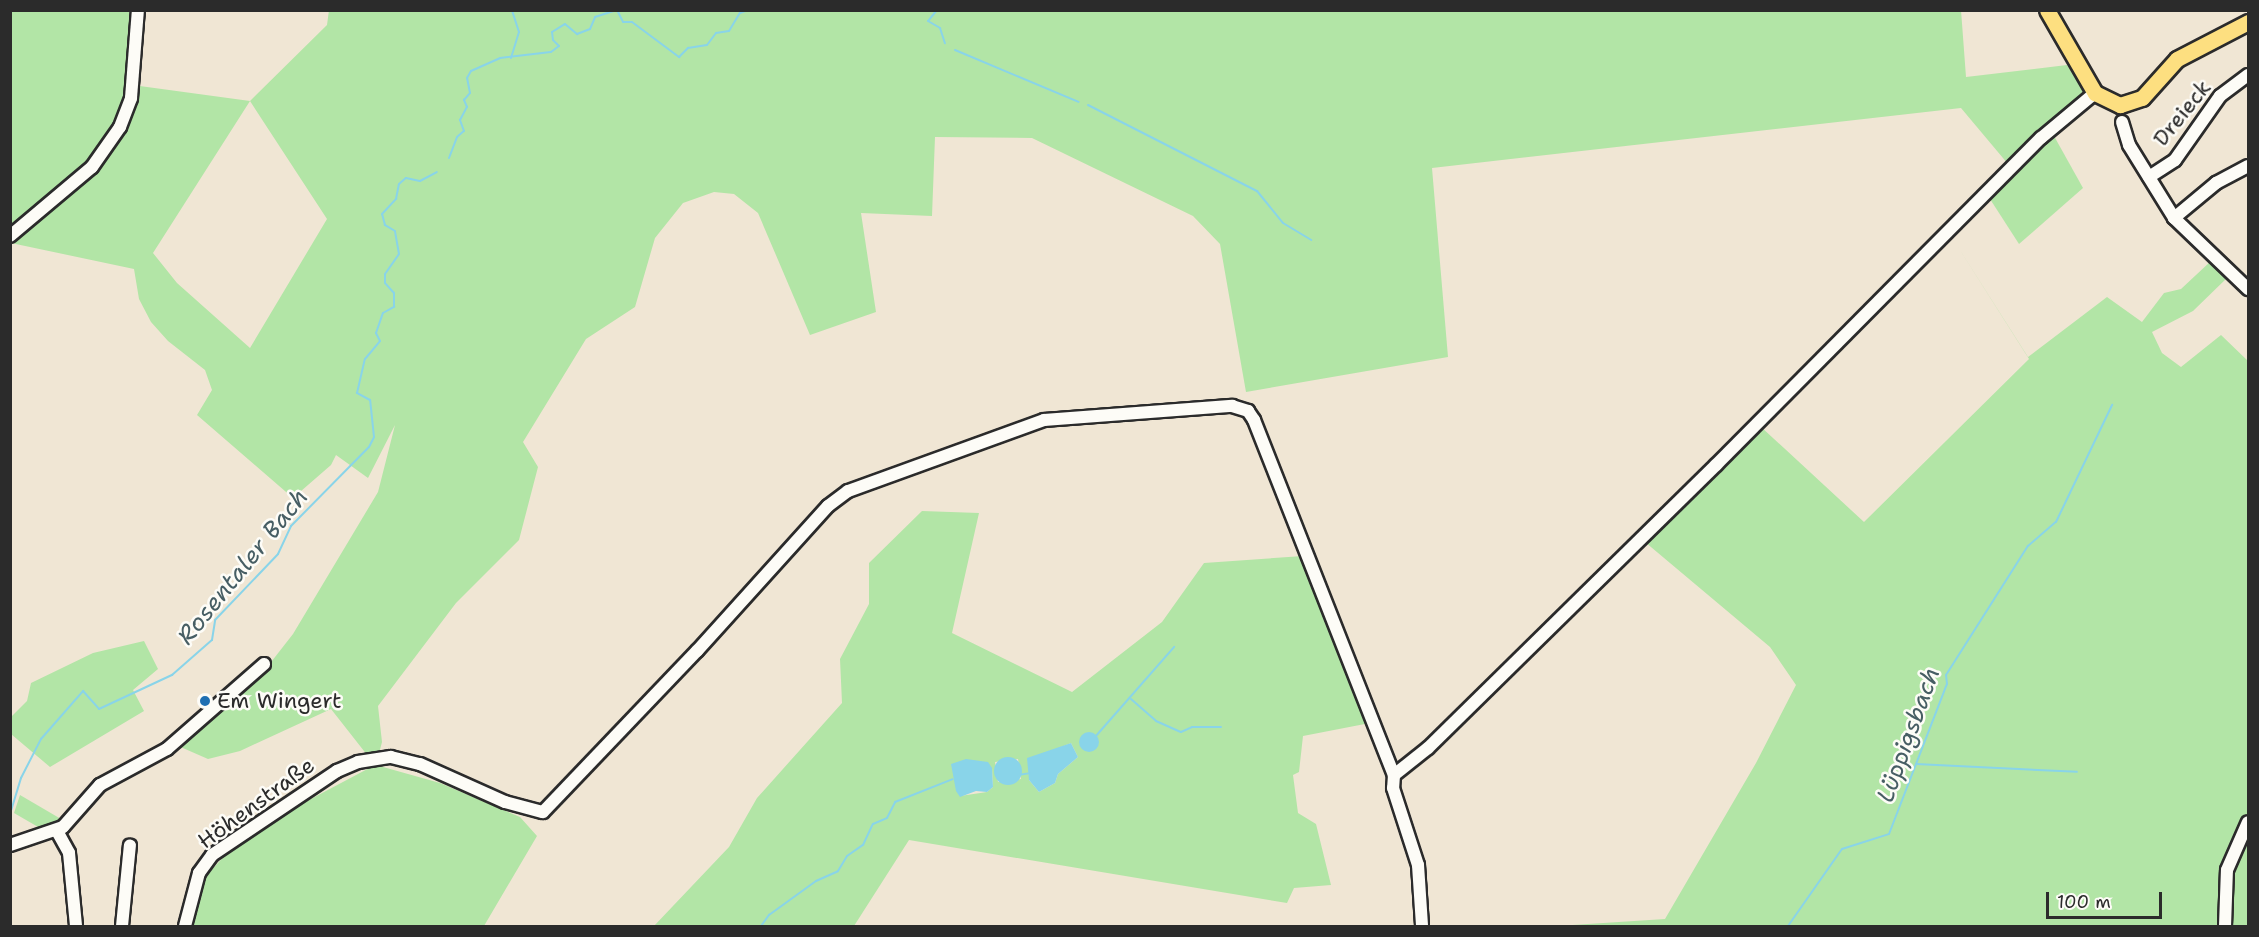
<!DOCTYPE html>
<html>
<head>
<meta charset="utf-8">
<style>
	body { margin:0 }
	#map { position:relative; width:2259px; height:937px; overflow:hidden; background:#f0e6d4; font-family:"Shantell Sans",sans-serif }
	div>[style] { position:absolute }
	.green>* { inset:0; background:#b2e5a6 }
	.water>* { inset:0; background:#89d4e9 }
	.round { border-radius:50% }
	.stream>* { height:2px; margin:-1px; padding:0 1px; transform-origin:1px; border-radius:1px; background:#89d4e9 }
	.roads { filter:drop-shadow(2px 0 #2b2b2b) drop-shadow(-2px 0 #2b2b2b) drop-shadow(0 2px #2b2b2b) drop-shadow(0 -2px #2b2b2b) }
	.minor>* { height:12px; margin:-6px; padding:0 6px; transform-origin:6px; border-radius:6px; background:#fdfcf7 }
	.major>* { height:15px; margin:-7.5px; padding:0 7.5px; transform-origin:7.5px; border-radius:7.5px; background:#fddf80 }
	.dots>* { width:16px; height:16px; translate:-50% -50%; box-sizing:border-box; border:3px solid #fdfcf7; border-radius:50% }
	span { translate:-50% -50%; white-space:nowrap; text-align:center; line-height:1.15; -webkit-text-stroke:5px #fdfcf7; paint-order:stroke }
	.street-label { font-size:22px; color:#2b2b2b }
	.poi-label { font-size:22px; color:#2b2b2b }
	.left { translate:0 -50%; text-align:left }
	.water-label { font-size:24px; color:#475e64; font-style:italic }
	.frame { position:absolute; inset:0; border:12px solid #2b2b2b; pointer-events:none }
	.scale { position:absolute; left:2046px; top:892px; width:116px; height:27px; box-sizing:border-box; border:3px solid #2b2b2b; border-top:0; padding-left:8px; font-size:18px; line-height:21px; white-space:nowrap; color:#2b2b2b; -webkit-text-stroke:4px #fdfcf7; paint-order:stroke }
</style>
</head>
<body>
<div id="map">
	<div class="green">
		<div style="clip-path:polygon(evenodd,329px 10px,1961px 10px,1966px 77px,2067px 65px,2086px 95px,2008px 164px,1961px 108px,1432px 168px,1448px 357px,1246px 392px,1220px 244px,1193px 216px,1032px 138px,935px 137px,932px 216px,861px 213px,876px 312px,810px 335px,758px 213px,734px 194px,714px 192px,683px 203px,655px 238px,635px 307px,586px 339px,523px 442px,538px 467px,519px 540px,456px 603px,378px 706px,382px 742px,376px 765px,440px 783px,520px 817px,537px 836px,484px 926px,191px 926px,193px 906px,204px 878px,229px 851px,273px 819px,375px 765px,331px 709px,240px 751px,208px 759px,176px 745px,268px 666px,293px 634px,378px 492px,395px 425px,368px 478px,336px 455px,331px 465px,293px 498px,197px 415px,212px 390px,205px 370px,168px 341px,151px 322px,139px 299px,134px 269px,11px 243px,11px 11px,131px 11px,125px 84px,250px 101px,327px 25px,329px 10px,250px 101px,327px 219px,250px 348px,177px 283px,153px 253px,250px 101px)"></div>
		<div style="clip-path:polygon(2054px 136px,2083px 188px,2019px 244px,1990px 199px)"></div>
		<div style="clip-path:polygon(1951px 236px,2028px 357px,2107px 297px,2142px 322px,2164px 293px,2181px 289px,2211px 261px,2228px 277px,2193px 311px,2152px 332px,2162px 353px,2181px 367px,2221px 335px,2248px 361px,2248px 926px,1557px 926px,1665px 919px,1756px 763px,1796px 685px,1770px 647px,1645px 542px,1760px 426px,1864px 522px,2029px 359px)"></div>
		<div style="clip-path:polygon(evenodd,922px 511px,979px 513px,952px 633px,1072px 692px,1162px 622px,1204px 563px,1303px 556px,1370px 723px,1303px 736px,1299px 772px,1293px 775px,1298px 813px,1316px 824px,1331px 885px,1294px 888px,1287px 903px,909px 840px,854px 926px,654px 926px,729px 847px,757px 798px,842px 703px,840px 659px,869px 604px,869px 563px,922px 511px,1071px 743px,1078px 757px,1058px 774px,1055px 783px,1039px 792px,1029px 780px,1054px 750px,1071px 743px,922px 511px,1018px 759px,1021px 779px,998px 782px,995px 762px,1018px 759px,922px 511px,992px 768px,993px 787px,987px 792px,960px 796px,992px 768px)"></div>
		<div style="clip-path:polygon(144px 641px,158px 669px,133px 690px,144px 711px,50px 767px,11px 734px,11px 717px,27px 701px,31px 683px,93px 653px)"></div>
		<div style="clip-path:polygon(20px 795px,61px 819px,58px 825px,45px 831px,14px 813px)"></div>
	</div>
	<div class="water">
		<div class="round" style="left:1079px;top:732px;width:20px;height:20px"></div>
		<div style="clip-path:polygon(1071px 743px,1078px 757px,1058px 774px,1055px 783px,1039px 792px,1029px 780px,1027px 758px)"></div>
		<div class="round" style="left:994px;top:757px;width:28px;height:28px"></div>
		<div style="clip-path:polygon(966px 759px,988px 762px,992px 768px,993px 787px,987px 792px,976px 791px,960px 797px,956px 791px,951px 764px)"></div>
	</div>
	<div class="stream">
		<div style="left:617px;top:10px;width:13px;rotate:63deg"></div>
		<div style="left:623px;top:22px;width:9px"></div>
		<div style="left:632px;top:22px;width:59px;rotate:36.7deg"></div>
		<div style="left:679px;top:57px;width:13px;rotate:-45deg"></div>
		<div style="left:688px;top:48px;width:19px;rotate:-9deg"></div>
		<div style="left:707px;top:45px;width:15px;rotate:-53deg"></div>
		<div style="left:716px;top:33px;width:13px;rotate:-9deg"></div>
		<div style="left:729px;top:31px;width:21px;rotate:-59deg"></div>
		<div style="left:740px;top:13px;width:9px;rotate:-21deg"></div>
		<div style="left:818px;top:10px;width:18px"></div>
		<div style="left:904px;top:10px;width:10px"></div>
		<div style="left:937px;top:10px;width:14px;rotate:129deg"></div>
		<div style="left:928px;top:21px;width:14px;rotate:30deg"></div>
		<div style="left:940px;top:28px;width:16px;rotate:72deg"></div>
		<div style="left:955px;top:50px;width:134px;rotate:22.8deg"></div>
		<div style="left:511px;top:58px;width:27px;rotate:-73deg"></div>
		<div style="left:519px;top:32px;width:23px;rotate:-108deg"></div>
		<div style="left:1088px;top:105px;width:190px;rotate:27deg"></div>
		<div style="left:1257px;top:191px;width:41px;rotate:50.9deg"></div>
		<div style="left:1283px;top:223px;width:33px;rotate:31deg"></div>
		<div style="left:449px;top:158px;width:22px;rotate:-69deg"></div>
		<div style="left:457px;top:137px;width:9px;rotate:-41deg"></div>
		<div style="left:464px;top:131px;width:12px;rotate:-110deg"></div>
		<div style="left:460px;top:120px;width:15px;rotate:-62deg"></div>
		<div style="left:467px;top:107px;width:8px;rotate:-113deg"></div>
		<div style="left:464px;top:100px;width:9px;rotate:-49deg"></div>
		<div style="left:470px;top:93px;width:15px;rotate:-101deg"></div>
		<div style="left:467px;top:78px;width:8px;rotate:-60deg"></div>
		<div style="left:471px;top:71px;width:32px;rotate:-24deg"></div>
		<div style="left:500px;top:58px;width:51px;rotate:-6.7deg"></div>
		<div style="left:551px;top:52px;width:10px;rotate:-37deg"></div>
		<div style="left:559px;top:46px;width:8px;rotate:-135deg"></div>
		<div style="left:553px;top:40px;width:8px;rotate:-97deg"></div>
		<div style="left:552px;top:32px;width:15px;rotate:-32deg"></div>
		<div style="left:565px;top:24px;width:16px;rotate:40deg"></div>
		<div style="left:577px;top:34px;width:14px;rotate:-21deg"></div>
		<div style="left:590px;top:29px;width:13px;rotate:-67deg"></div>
		<div style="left:595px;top:17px;width:22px;rotate:-18deg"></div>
		<div style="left:1131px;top:699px;width:33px;rotate:41deg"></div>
		<div style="left:1156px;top:721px;width:27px;rotate:24deg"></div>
		<div style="left:1181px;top:732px;width:12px;rotate:-24deg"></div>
		<div style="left:1192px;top:727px;width:29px"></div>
		<div style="left:1095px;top:737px;width:120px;rotate:-48.7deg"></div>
		<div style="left:1916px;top:764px;width:161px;rotate:2.8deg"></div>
		<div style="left:1018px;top:775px;width:12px;rotate:-9deg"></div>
		<div style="left:10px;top:814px;width:38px;rotate:-73deg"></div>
		<div style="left:21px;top:778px;width:44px;rotate:-62.9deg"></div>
		<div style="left:41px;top:739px;width:64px;rotate:-48.8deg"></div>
		<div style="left:83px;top:691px;width:24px;rotate:48deg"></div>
		<div style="left:99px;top:709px;width:81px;rotate:-25deg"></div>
		<div style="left:172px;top:675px;width:53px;rotate:-41.2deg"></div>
		<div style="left:212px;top:640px;width:20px;rotate:-81deg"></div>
		<div style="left:215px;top:620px;width:91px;rotate:-46.3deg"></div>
		<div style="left:278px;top:554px;width:31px;rotate:-65deg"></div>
		<div style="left:291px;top:526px;width:111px;rotate:-45.4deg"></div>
		<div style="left:369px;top:447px;width:11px;rotate:-63deg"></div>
		<div style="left:374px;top:437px;width:37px;rotate:-96deg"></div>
		<div style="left:370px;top:400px;width:15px;rotate:-152deg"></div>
		<div style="left:357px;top:393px;width:35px;rotate:-77deg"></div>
		<div style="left:365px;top:359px;width:23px;rotate:-50deg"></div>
		<div style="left:380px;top:341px;width:9px;rotate:-117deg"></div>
		<div style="left:376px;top:333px;width:21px;rotate:-71deg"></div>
		<div style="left:383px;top:313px;width:13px;rotate:-29deg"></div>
		<div style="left:394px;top:307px;width:14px;rotate:-90deg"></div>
		<div style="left:394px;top:293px;width:13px;rotate:-132deg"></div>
		<div style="left:385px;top:283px;width:9px;rotate:-90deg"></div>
		<div style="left:385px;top:274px;width:24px;rotate:-55deg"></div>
		<div style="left:399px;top:254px;width:23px;rotate:-100deg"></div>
		<div style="left:395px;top:231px;width:12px;rotate:-149deg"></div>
		<div style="left:385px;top:225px;width:11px;rotate:-105deg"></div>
		<div style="left:382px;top:214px;width:21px;rotate:-47deg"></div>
		<div style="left:396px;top:199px;width:15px;rotate:-79deg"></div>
		<div style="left:399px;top:184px;width:9px;rotate:-41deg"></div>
		<div style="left:406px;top:178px;width:14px;rotate:12deg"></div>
		<div style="left:420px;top:181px;width:19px;rotate:-28deg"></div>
		<div style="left:761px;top:926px;width:14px;rotate:-54deg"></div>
		<div style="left:769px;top:915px;width:58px;rotate:-35.9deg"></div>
		<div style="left:816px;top:881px;width:24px;rotate:-24deg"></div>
		<div style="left:838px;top:871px;width:17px;rotate:-59deg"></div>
		<div style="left:847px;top:856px;width:19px;rotate:-35deg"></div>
		<div style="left:863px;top:845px;width:23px;rotate:-65deg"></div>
		<div style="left:873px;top:824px;width:15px;rotate:-23deg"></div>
		<div style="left:887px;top:818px;width:18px;rotate:-63deg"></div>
		<div style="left:895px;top:802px;width:62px;rotate:-21.6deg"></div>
		<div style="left:1788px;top:926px;width:94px;rotate:-55deg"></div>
		<div style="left:1842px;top:849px;width:49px;rotate:-17.7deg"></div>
		<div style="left:1889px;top:834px;width:161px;rotate:-68.9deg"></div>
		<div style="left:1947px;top:684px;width:9px;rotate:-96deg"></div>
		<div style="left:1946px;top:675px;width:153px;rotate:-57.6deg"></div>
		<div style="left:2028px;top:546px;width:37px;rotate:-41deg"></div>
		<div style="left:2056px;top:522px;width:130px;rotate:-64.4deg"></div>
	</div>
	<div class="roads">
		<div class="minor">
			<div style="left:2122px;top:122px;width:24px;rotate:73deg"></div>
			<div style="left:2129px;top:145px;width:86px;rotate:58.3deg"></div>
			<div style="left:2174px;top:218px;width:103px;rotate:43.8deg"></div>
			<div style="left:2149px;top:177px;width:31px;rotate:-33deg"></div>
			<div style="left:2175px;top:160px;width:78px;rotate:-54.9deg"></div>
			<div style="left:2220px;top:96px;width:35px;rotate:-37deg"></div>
			<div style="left:2174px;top:218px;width:55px;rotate:-39.8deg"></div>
			<div style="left:2216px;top:183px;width:36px;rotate:-28deg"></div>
			<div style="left:10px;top:236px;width:107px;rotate:-40.1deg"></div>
			<div style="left:92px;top:167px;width:49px;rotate:-55deg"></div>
			<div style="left:120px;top:127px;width:31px;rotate:-69deg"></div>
			<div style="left:131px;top:98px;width:88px;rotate:-85.5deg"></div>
			<div style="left:1394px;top:775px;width:43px;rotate:-38.5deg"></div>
			<div style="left:1428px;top:748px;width:404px;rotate:-44.5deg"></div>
			<div style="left:1716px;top:465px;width:461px;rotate:-45.2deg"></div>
			<div style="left:2041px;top:138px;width:70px;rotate:-39.8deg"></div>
			<div style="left:57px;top:831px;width:25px;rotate:61deg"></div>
			<div style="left:69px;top:853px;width:73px;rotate:84.5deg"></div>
			<div style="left:10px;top:845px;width:56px;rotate:-18.8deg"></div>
			<div style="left:63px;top:827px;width:56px;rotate:-48.6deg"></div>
			<div style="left:100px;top:785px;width:76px;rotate:-28.2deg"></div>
			<div style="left:167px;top:749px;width:129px;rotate:-41.2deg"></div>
			<div style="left:122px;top:926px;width:81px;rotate:-84.4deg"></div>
			<div style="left:185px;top:926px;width:55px;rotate:-75.2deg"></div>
			<div style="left:199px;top:873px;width:22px;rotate:-54deg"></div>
			<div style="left:212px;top:855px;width:151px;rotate:-33.9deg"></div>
			<div style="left:337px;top:771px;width:23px;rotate:-23deg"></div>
			<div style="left:358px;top:762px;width:33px;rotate:-9deg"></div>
			<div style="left:391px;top:757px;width:30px;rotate:14deg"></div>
			<div style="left:420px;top:764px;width:93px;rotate:24.1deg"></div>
			<div style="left:505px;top:802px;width:39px;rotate:15deg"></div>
			<div style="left:543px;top:812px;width:223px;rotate:-46.3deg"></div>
			<div style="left:697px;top:651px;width:195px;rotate:-47.9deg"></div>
			<div style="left:828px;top:506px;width:25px;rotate:-37deg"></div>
			<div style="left:848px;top:491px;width:208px;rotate:-19.9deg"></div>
			<div style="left:1044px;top:420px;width:189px;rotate:-4.3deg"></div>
			<div style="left:1232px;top:406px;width:17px;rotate:17deg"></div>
			<div style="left:1248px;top:411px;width:11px;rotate:56deg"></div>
			<div style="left:1254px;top:420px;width:382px;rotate:68.5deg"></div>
			<div style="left:1394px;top:775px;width:13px;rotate:94deg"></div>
			<div style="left:1393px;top:788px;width:81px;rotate:72deg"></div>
			<div style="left:1418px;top:865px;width:61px;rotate:86.2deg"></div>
			<div style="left:2225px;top:926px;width:56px;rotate:-88deg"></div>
			<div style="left:2227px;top:870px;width:52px;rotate:-66.4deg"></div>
		</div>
		<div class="major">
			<div style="left:2047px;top:10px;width:96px;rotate:60deg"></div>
			<div style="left:2095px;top:93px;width:28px;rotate:26deg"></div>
			<div style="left:2120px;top:105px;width:23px;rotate:-18deg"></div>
			<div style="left:2142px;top:98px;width:52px;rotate:-48.1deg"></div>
			<div style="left:2177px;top:59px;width:80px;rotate:-27.5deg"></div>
		</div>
	</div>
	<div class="dots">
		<div style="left:205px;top:701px;background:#1f6fb2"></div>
	</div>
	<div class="street-label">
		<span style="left:2182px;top:113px;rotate:-51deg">Dreieck</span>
		<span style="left:256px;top:803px;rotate:-36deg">Höhenstraße</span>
	</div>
	<div class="poi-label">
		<span class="left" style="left:217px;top:701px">Em Wingert</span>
	</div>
	<div class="water-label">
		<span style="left:243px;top:567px;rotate:-51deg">Rosentaler Bach</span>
		<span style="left:1909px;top:735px;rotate:-70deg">Lüppigsbach</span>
	</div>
	<div class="frame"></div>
	<div class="scale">100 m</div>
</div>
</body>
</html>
